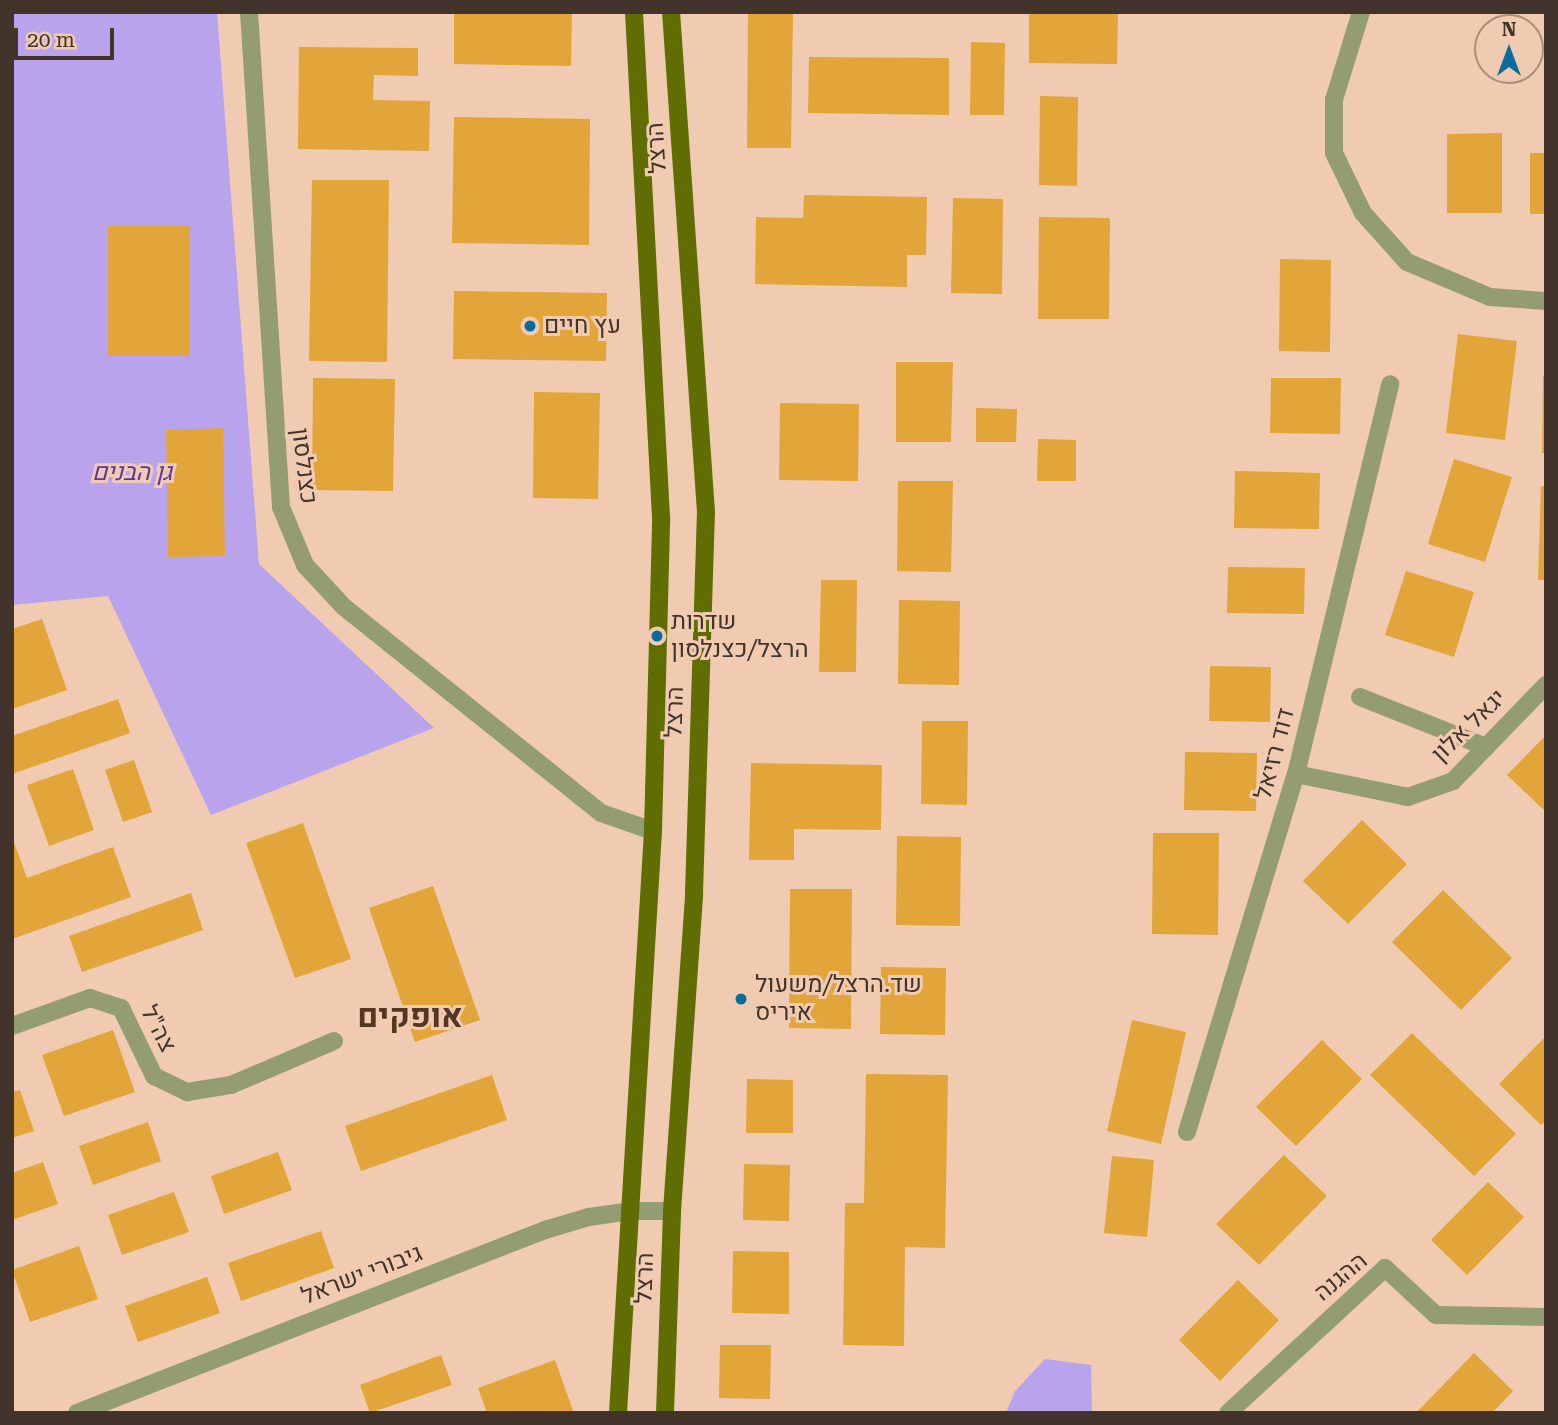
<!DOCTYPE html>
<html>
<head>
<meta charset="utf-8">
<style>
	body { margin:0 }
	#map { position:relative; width:1558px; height:1425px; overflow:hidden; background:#f0cbb1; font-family:"Roboto Serif",Heebo,serif }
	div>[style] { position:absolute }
	.green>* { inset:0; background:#b9a3ec }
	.building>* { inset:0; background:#e1a539 }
	.minor>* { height:18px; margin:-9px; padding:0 9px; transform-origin:9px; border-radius:9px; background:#949d71 }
	.major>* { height:18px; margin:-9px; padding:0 9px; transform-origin:9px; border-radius:9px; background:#606e01 }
	.dots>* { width:19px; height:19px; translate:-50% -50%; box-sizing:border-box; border:4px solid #f0cbb1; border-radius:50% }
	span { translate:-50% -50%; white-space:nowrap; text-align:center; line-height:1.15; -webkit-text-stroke:6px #f0cbb1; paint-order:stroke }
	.street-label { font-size:24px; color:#42342a }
	.poi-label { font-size:24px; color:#42342a }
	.left { translate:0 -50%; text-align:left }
	.park-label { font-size:24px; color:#6234a3; font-style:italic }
	.district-label { font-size:32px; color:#543720; font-weight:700 }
	.frame { position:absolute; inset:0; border:14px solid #42342a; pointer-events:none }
	.north { position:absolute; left:1474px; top:14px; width:70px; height:70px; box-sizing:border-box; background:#f0cbb1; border:2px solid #aa8f7b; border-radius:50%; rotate:0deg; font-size:19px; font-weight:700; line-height:28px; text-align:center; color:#42342a }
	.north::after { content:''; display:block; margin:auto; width:24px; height:32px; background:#0b6b9a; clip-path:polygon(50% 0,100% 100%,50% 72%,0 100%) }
	.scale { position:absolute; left:14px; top:28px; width:100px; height:32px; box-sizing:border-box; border:4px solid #42342a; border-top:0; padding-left:9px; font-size:21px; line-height:24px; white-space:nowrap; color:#42342a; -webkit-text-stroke:5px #f0cbb1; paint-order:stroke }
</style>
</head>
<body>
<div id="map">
	<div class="green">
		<div style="clip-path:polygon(12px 12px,217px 12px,259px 564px,434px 728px,211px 815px,108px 596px,12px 605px)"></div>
		<div style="clip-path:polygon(1045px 1359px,1091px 1365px,1092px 1413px,1006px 1413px,1015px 1391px)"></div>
	</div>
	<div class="building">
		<div style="clip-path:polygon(454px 12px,572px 12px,571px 66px,454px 64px)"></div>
		<div style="clip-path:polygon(1029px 12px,1118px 12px,1117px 64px,1029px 63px)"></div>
		<div style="clip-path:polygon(748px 13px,793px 14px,791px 148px,747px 148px)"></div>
		<div style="clip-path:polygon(971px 42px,1005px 43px,1004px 115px,970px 115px)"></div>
		<div style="clip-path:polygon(299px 47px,418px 48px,418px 76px,374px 75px,373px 100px,430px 101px,429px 151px,298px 149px)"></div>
		<div style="clip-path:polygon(809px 57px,949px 58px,949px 115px,808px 113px)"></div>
		<div style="clip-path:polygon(1040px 96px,1078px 97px,1077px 186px,1039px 185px)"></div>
		<div style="clip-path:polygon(454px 117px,590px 119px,589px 245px,452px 243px)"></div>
		<div style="clip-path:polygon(1502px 133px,1502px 213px,1447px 213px,1447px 134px)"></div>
		<div style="clip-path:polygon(1530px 153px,1546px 153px,1546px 214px,1530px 214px)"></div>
		<div style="clip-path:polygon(312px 180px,389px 180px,387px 362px,309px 361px)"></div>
		<div style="clip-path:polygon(804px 195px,927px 197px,926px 255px,907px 255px,907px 287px,755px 284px,756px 217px,803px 218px)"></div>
		<div style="clip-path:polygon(953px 198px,1003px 199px,1002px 294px,951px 293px)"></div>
		<div style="clip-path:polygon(1039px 217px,1110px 218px,1109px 319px,1038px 319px)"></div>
		<div style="clip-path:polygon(108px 226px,190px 226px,190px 356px,108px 356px)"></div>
		<div style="clip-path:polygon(1280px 259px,1331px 260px,1330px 352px,1279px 351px)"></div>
		<div style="clip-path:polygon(454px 291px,607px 293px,606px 361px,453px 359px)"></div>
		<div style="clip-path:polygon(1458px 334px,1517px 341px,1505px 440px,1446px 433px)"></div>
		<div style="clip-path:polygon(896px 362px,953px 362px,951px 442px,896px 442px)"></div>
		<div style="clip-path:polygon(1543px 376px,1546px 376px,1546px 453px,1542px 453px)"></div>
		<div style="clip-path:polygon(313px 378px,395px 379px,393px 491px,312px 490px)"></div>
		<div style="clip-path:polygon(1271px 378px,1341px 378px,1340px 434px,1270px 433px)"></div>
		<div style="clip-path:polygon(534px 392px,600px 393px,598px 499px,533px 498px)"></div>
		<div style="clip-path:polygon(780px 403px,859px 404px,858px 481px,779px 480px)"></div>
		<div style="clip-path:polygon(976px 408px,1017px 409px,1016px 442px,976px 442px)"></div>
		<div style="clip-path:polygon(223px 428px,225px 556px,168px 557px,166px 430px)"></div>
		<div style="clip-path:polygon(1038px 439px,1076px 440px,1076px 481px,1037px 481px)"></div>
		<div style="clip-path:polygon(1454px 459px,1512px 477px,1485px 562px,1428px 544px)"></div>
		<div style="clip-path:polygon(1235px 471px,1320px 473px,1319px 529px,1234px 528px)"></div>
		<div style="clip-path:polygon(898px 481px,953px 481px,951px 572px,897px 571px)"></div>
		<div style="clip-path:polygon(1541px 486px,1546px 486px,1546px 580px,1538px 580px)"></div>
		<div style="clip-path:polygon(1228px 567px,1305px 568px,1304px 614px,1227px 613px)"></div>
		<div style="clip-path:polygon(1406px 571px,1474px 592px,1454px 657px,1385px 635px)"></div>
		<div style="clip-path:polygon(821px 580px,857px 580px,856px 672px,819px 672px)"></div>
		<div style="clip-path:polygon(899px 600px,960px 601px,959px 685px,898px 684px)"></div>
		<div style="clip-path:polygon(42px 619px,67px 690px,12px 709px,12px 629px)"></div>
		<div style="clip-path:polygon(1210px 666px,1271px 667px,1270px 722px,1209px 721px)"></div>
		<div style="clip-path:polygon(118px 699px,130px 733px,12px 774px,12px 736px)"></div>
		<div style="clip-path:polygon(922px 721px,968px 721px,967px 805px,921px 804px)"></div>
		<div style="clip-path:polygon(1546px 735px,1546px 812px,1507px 775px)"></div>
		<div style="clip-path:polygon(1185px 752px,1257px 753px,1256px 811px,1184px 810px)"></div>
		<div style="clip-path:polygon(134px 760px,152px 812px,123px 822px,105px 770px)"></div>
		<div style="clip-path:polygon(751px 763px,882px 765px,881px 830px,794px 829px,794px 860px,749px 860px)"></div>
		<div style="clip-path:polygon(73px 769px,94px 830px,49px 846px,27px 785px)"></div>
		<div style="clip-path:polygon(1362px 820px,1407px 864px,1348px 924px,1303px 881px)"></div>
		<div style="clip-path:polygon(303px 823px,351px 959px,295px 978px,246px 843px)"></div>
		<div style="clip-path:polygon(1153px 833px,1219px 833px,1218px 935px,1152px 934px)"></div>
		<div style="clip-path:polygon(897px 836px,961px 837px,960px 926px,896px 925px)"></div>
		<div style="clip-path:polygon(12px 837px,27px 878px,113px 847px,131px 897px,12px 939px)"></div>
		<div style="clip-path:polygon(433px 886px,480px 1020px,415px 1042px,369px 908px)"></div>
		<div style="clip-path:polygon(790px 889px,852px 889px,851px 1029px,789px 1028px)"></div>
		<div style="clip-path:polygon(1443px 890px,1512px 958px,1461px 1010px,1392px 942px)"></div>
		<div style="clip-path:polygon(191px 893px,203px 930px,82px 972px,69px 936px)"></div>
		<div style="clip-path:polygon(881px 967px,946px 968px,945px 1035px,880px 1034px)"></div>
		<div style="clip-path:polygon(1132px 1020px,1186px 1032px,1161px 1144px,1107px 1131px)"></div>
		<div style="clip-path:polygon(113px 1030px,135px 1092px,64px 1116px,42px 1055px)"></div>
		<div style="clip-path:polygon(1412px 1033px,1516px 1134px,1474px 1176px,1370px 1075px)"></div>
		<div style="clip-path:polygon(1546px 1036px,1546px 1121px,1541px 1125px,1499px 1084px)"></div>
		<div style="clip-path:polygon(1322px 1040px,1362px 1079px,1296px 1146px,1256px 1107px)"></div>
		<div style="clip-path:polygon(866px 1074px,948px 1075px,945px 1248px,905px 1247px,904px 1346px,843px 1345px,845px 1203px,864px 1203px)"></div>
		<div style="clip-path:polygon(492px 1075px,507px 1120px,361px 1171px,345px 1126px)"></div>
		<div style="clip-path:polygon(747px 1079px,793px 1080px,793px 1133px,746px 1133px)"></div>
		<div style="clip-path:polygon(20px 1090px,34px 1131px,12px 1138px,12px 1092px)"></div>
		<div style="clip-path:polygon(148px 1122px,161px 1161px,93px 1185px,79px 1146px)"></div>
		<div style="clip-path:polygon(278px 1152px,292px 1190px,224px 1214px,211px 1176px)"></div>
		<div style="clip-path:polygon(1284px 1155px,1327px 1196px,1259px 1265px,1216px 1224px)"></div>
		<div style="clip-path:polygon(1112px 1156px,1154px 1160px,1147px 1237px,1104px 1233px)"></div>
		<div style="clip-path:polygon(43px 1162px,58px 1204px,12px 1220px,12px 1173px)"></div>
		<div style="clip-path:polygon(744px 1164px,790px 1165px,789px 1221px,743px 1220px)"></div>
		<div style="clip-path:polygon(1488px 1182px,1524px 1217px,1467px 1275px,1431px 1240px)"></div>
		<div style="clip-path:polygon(174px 1192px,189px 1232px,122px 1255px,108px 1215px)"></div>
		<div style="clip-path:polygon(321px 1231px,334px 1268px,241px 1301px,228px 1263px)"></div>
		<div style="clip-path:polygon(79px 1246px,98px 1299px,30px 1322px,12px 1270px)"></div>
		<div style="clip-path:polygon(733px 1251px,789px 1252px,789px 1314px,732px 1313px)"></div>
		<div style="clip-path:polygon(207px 1277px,220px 1313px,138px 1342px,125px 1306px)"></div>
		<div style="clip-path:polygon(1238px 1280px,1279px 1320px,1220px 1381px,1179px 1340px)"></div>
		<div style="clip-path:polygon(720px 1345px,771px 1345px,770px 1399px,719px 1398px)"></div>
		<div style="clip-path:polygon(1474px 1353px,1513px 1391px,1492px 1413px,1416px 1413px)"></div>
		<div style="clip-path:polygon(441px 1355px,452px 1385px,370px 1413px,360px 1385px)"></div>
		<div style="clip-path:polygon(555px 1360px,574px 1413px,487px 1413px,478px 1388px)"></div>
	</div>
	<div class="minor">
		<div style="left:249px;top:12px;width:496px;rotate:86.3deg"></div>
		<div style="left:281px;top:507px;width:63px;rotate:67.5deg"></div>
		<div style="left:305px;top:565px;width:57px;rotate:47.1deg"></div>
		<div style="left:344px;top:607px;width:329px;rotate:38.7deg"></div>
		<div style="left:601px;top:813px;width:55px;rotate:19.1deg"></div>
		<div style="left:1361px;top:12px;width:92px;rotate:107.1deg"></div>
		<div style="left:1334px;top:100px;width:53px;rotate:90deg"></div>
		<div style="left:1334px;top:153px;width:67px;rotate:64.2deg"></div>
		<div style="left:1363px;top:213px;width:66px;rotate:48.1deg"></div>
		<div style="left:1407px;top:262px;width:90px;rotate:22.9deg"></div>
		<div style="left:1490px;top:297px;width:56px;rotate:4.1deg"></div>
		<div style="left:1360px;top:697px;width:136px;rotate:21.6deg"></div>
		<div style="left:1296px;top:774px;width:114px;rotate:11.6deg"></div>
		<div style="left:1408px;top:797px;width:48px;rotate:-19.6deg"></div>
		<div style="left:1453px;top:781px;width:134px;rotate:-45.9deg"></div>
		<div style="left:12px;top:1026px;width:83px;rotate:-19.7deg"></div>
		<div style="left:90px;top:998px;width:33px;rotate:18deg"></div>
		<div style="left:121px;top:1008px;width:76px;rotate:64.1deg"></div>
		<div style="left:154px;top:1076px;width:37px;rotate:26deg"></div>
		<div style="left:187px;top:1092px;width:45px;rotate:-9deg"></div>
		<div style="left:231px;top:1085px;width:112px;rotate:-23.1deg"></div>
		<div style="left:1187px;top:1132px;width:374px;rotate:-73.1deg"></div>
		<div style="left:1296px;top:774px;width:401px;rotate:-76.4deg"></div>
		<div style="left:77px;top:1413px;width:503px;rotate:-21.36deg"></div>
		<div style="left:545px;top:1230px;width:46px;rotate:-16.5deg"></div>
		<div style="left:589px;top:1217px;width:41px;rotate:-8.3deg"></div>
		<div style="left:630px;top:1211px;width:42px"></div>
		<div style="left:1228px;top:1413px;width:214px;rotate:-42.7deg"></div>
		<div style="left:1385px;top:1268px;width:69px;rotate:42.7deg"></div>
		<div style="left:1436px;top:1315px;width:110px;rotate:1deg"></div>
	</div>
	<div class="major">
		<div style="left:618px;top:1413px;width:583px;rotate:-86.56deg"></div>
		<div style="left:653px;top:831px;width:314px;rotate:-88.5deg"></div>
		<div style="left:661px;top:517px;width:506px;rotate:-93.06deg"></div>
		<div style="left:665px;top:1413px;width:202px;rotate:-88deg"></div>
		<div style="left:672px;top:1211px;width:319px;rotate:-86deg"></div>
		<div style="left:694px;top:893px;width:381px;rotate:-88.2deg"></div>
		<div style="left:706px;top:512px;width:501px;rotate:-94deg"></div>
	</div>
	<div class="dots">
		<div style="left:530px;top:326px;background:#0b6b9a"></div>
		<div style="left:657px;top:636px;background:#0b6b9a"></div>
		<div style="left:741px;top:999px;background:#0b6b9a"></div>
	</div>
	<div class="street-label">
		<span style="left:657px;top:148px;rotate:-94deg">הרצל</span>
		<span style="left:304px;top:466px;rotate:83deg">כצנלסון</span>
		<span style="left:675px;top:712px;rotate:-88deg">הרצל</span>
		<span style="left:1469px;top:726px;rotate:-44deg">יגאל אלון</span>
		<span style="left:1275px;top:754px;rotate:-75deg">דוד רזיאל</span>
		<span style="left:158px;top:1029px;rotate:63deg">צה"ל</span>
		<span style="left:362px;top:1275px;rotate:-21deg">גיבורי ישראל</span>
		<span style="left:1341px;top:1277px;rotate:-40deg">ההגנה</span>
		<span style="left:645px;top:1278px;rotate:-88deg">הרצל</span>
	</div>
	<div class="poi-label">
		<span class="left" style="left:544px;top:326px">עץ חיים</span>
		<span class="left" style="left:671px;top:636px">שדרות<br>הרצל/כצנלסון</span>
		<span class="left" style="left:755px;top:999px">שד.הרצל/משעול<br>איריס</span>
	</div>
	<div class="park-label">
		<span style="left:132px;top:473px">גן הבנים</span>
	</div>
	<div class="district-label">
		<span style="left:410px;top:1016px">אופקים</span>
	</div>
	<div class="frame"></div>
	<div class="north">N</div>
	<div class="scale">20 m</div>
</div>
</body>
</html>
